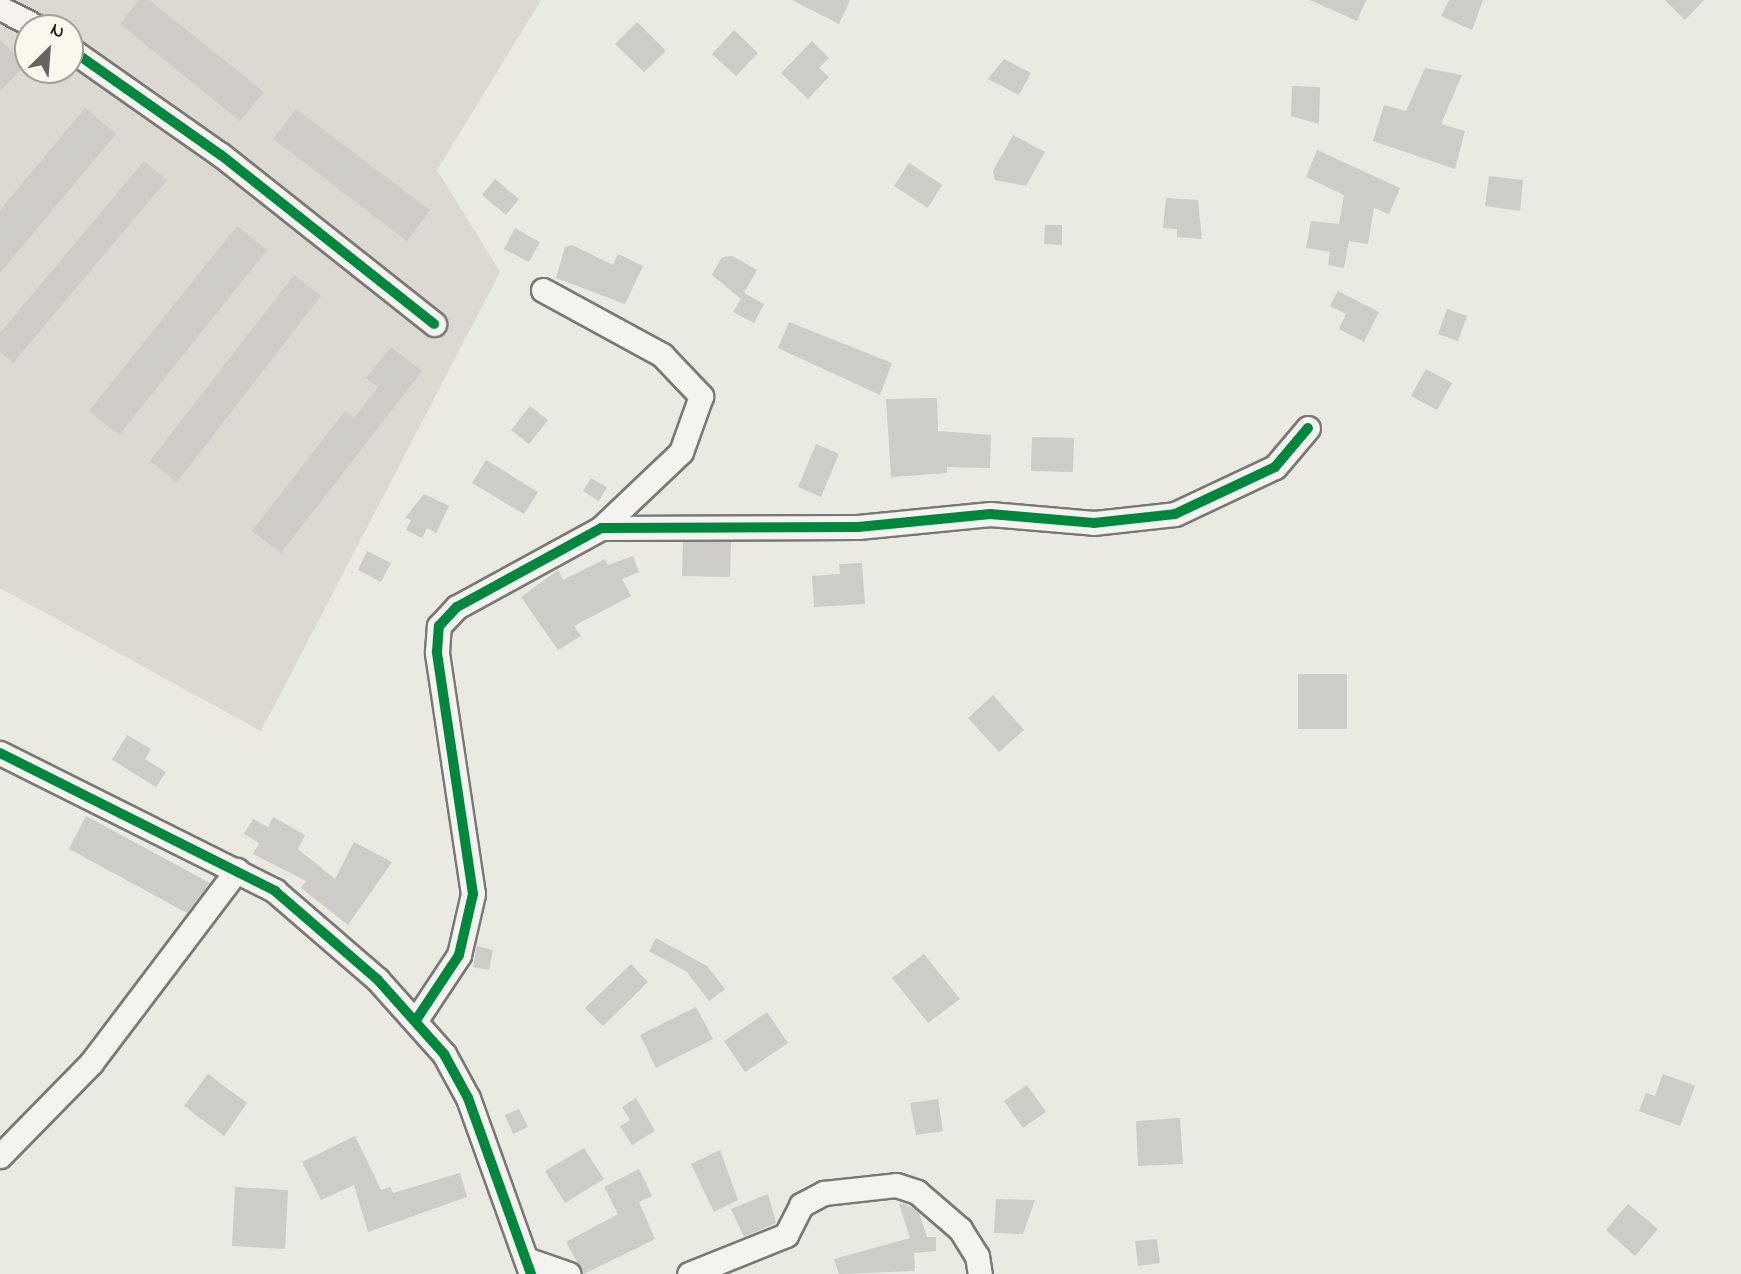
<!DOCTYPE html>
<html>
<head>
<meta charset="utf-8">
<style>
	body { margin:0 }
	#map { position:relative; width:1741px; height:1274px; overflow:hidden; background:#eae9e2; font-family:"Indie Flower",sans-serif }
	div>[style] { position:absolute }
	.built>* { inset:0; background:#dbd9d1 }
	.building>* { inset:0; background:#cdccc8 }
	.roads { filter:drop-shadow(2px 0 #797875) drop-shadow(-2px 0 #797875) drop-shadow(0 2px #797875) drop-shadow(0 -2px #797875) }
	.minor>* { height:23px; margin:-11.5px; padding:0 11.5px; transform-origin:11.5px; border-radius:11.5px; background:#f4f3ef }
	.cycleway>* { height:10px; margin:-5px; padding:0 5px; transform-origin:5px; border-radius:5px; background:#00873e }
	span { translate:-50% -50%; white-space:nowrap; text-align:center; line-height:1.15; -webkit-text-stroke:5px #fbf7ec; paint-order:stroke }
	.north { position:absolute; left:14px; top:14px; width:70px; height:70px; box-sizing:border-box; background:#fbf7ec; border:2px solid #a29f99; border-radius:50%; rotate:25deg; font-size:19px; font-weight:700; line-height:28px; text-align:center; color:#1c1c1c }
	.north::after { content:''; display:block; margin:auto; width:24px; height:32px; background:#646461; clip-path:polygon(50% 0,100% 100%,50% 72%,0 100%) }
</style>
</head>
<body>
<div id="map">
	<div class="built">
		<div style="clip-path:polygon(evenodd,0 0,541px 0,437px 170px,500px 272px,261px 731px,0 588px,0 0,28px 28px,70px 28px,70px 70px,28px 70px,28px 28px)"></div>
	</div>
	<div class="building">
		<div style="clip-path:polygon(139px 0,149px 0,264px 92px,240px 121px,120px 24px)"></div>
		<div style="clip-path:polygon(792px 0,850px 0,839px 24px)"></div>
		<div style="clip-path:polygon(1310px 0,1366px 0,1357px 21px)"></div>
		<div style="clip-path:polygon(1449px 0,1483px 0,1472px 30px,1441px 16px)"></div>
		<div style="clip-path:polygon(1665px 0,1704px 0,1685px 20px)"></div>
		<div style="clip-path:polygon(637px 22px,666px 51px,644px 72px,615px 44px)"></div>
		<div style="clip-path:polygon(734px 30px,758px 53px,736px 76px,712px 54px)"></div>
		<div style="clip-path:polygon(0 40px,26px 64px,0 91px)"></div>
		<div style="clip-path:polygon(812px 41px,829px 58px,819px 68px,829px 77px,808px 99px,781px 73px)"></div>
		<div style="clip-path:polygon(1004px 59px,1031px 73px,1019px 95px,988px 79px)"></div>
		<div style="clip-path:polygon(1425px 68px,1462px 75px,1441px 124px,1465px 131px,1455px 169px,1373px 141px,1384px 105px,1406px 111px)"></div>
		<div style="clip-path:polygon(1292px 86px,1320px 87px,1319px 124px,1291px 116px)"></div>
		<div style="clip-path:polygon(85px 108px,116px 134px,0 273px,0 210px)"></div>
		<div style="clip-path:polygon(296px 109px,430px 210px,407px 241px,273px 139px)"></div>
		<div style="clip-path:polygon(1013px 135px,1045px 152px,1026px 186px,995px 180px,993px 171px)"></div>
		<div style="clip-path:polygon(1317px 150px,1400px 188px,1389px 214px,1374px 208px,1368px 244px,1349px 241px,1344px 268px,1328px 265px,1330px 252px,1306px 248px,1311px 221px,1339px 224px,1344px 195px,1306px 177px)"></div>
		<div style="clip-path:polygon(144px 161px,167px 180px,13px 363px,0 352px,0 333px)"></div>
		<div style="clip-path:polygon(909px 163px,942px 185px,928px 208px,894px 186px)"></div>
		<div style="clip-path:polygon(1489px 176px,1523px 180px,1520px 211px,1485px 206px)"></div>
		<div style="clip-path:polygon(495px 179px,519px 199px,506px 215px,482px 195px)"></div>
		<div style="clip-path:polygon(1166px 198px,1198px 200px,1202px 239px,1177px 237px,1177px 229px,1163px 228px)"></div>
		<div style="clip-path:polygon(1045px 225px,1062px 225px,1062px 245px,1044px 244px)"></div>
		<div style="clip-path:polygon(237px 226px,267px 250px,119px 435px,89px 411px)"></div>
		<div style="clip-path:polygon(515px 228px,540px 242px,529px 262px,504px 249px)"></div>
		<div style="clip-path:polygon(572px 245px,613px 265px,618px 254px,643px 266px,625px 304px,556px 278px,565px 247px)"></div>
		<div style="clip-path:polygon(732px 256px,757px 270px,744px 293px,764px 304px,754px 323px,733px 312px,741px 299px,712px 275px,722px 257px)"></div>
		<div style="clip-path:polygon(294px 275px,321px 296px,177px 482px,150px 461px)"></div>
		<div style="clip-path:polygon(1338px 291px,1379px 312px,1364px 342px,1339px 329px,1346px 314px,1330px 306px)"></div>
		<div style="clip-path:polygon(1447px 309px,1467px 316px,1458px 341px,1438px 334px)"></div>
		<div style="clip-path:polygon(789px 322px,892px 363px,880px 395px,778px 348px)"></div>
		<div style="clip-path:polygon(391px 347px,422px 371px,281px 553px,252px 531px,345px 411px,354px 418px,378px 387px,366px 378px)"></div>
		<div style="clip-path:polygon(1426px 369px,1452px 383px,1437px 410px,1411px 396px)"></div>
		<div style="clip-path:polygon(937px 398px,938px 431px,991px 435px,990px 468px,947px 467px,947px 473px,891px 477px,886px 399px)"></div>
		<div style="clip-path:polygon(530px 406px,548px 420px,529px 444px,511px 430px)"></div>
		<div style="clip-path:polygon(1032px 437px,1074px 438px,1073px 472px,1031px 471px)"></div>
		<div style="clip-path:polygon(816px 444px,839px 454px,821px 497px,798px 487px)"></div>
		<div style="clip-path:polygon(486px 460px,538px 492px,524px 514px,472px 483px)"></div>
		<div style="clip-path:polygon(591px 478px,607px 487px,599px 501px,583px 491px)"></div>
		<div style="clip-path:polygon(424px 494px,449px 506px,436px 533px,427px 528px,422px 538px,406px 530px,411px 520px,405px 518px)"></div>
		<div style="clip-path:polygon(683px 542px,731px 542px,730px 577px,682px 576px)"></div>
		<div style="clip-path:polygon(367px 551px,391px 563px,381px 582px,358px 570px)"></div>
		<div style="clip-path:polygon(633px 556px,639px 572px,622px 579px,631px 596px,574px 626px,581px 636px,558px 650px,521px 597px,558px 570px,563px 580px,605px 559px,608px 565px)"></div>
		<div style="clip-path:polygon(862px 563px,865px 604px,814px 607px,812px 576px,840px 574px,839px 564px)"></div>
		<div style="clip-path:polygon(1298px 674px,1347px 674px,1347px 729px,1298px 729px)"></div>
		<div style="clip-path:polygon(993px 695px,1024px 730px,999px 752px,968px 718px)"></div>
		<div style="clip-path:polygon(127px 735px,151px 749px,145px 759px,166px 772px,156px 787px,112px 760px)"></div>
		<div style="clip-path:polygon(86px 816px,210px 883px,187px 913px,69px 849px)"></div>
		<div style="clip-path:polygon(273px 817px,305px 835px,298px 849px,335px 879px,354px 842px,392px 862px,348px 925px,301px 888px,306px 881px,253px 854px,259px 843px,244px 834px,253px 819px,268px 827px)"></div>
		<div style="clip-path:polygon(656px 938px,707px 966px,725px 989px,709px 1001px,687px 972px,649px 951px)"></div>
		<div style="clip-path:polygon(477px 946px,493px 950px,489px 970px,473px 967px)"></div>
		<div style="clip-path:polygon(924px 954px,960px 999px,928px 1023px,892px 978px)"></div>
		<div style="clip-path:polygon(631px 964px,648px 982px,603px 1026px,585px 1008px)"></div>
		<div style="clip-path:polygon(696px 1007px,713px 1039px,656px 1068px,640px 1035px)"></div>
		<div style="clip-path:polygon(767px 1012px,788px 1043px,745px 1072px,724px 1041px)"></div>
		<div style="clip-path:polygon(208px 1074px,247px 1103px,224px 1136px,184px 1106px)"></div>
		<div style="clip-path:polygon(1663px 1074px,1695px 1086px,1680px 1126px,1639px 1111px,1646px 1093px,1655px 1096px)"></div>
		<div style="clip-path:polygon(1027px 1085px,1046px 1112px,1023px 1128px,1004px 1101px)"></div>
		<div style="clip-path:polygon(636px 1098px,655px 1131px,632px 1145px,620px 1126px,630px 1120px,622px 1107px)"></div>
		<div style="clip-path:polygon(938px 1099px,943px 1131px,916px 1135px,910px 1103px)"></div>
		<div style="clip-path:polygon(519px 1109px,528px 1127px,513px 1134px,505px 1115px)"></div>
		<div style="clip-path:polygon(1180px 1118px,1183px 1164px,1138px 1166px,1136px 1121px)"></div>
		<div style="clip-path:polygon(355px 1136px,381px 1190px,390px 1187px,393px 1193px,460px 1173px,467px 1197px,368px 1232px,354px 1185px,321px 1200px,302px 1162px)"></div>
		<div style="clip-path:polygon(584px 1148px,604px 1179px,565px 1203px,545px 1171px)"></div>
		<div style="clip-path:polygon(720px 1150px,738px 1200px,714px 1212px,691px 1164px)"></div>
		<div style="clip-path:polygon(639px 1169px,652px 1196px,639px 1202px,655px 1239px,584px 1274px,566px 1242px,618px 1214px,604px 1187px)"></div>
		<div style="clip-path:polygon(235px 1187px,288px 1190px,285px 1249px,232px 1246px)"></div>
		<div style="clip-path:polygon(768px 1194px,776px 1223px,744px 1237px,731px 1209px)"></div>
		<div style="clip-path:polygon(996px 1199px,1035px 1200px,1023px 1234px,994px 1233px)"></div>
		<div style="clip-path:polygon(904px 1203px,919px 1212px,927px 1237px,936px 1237px,936px 1251px,914px 1253px,915px 1271px,839px 1274px,834px 1259px,910px 1238px,899px 1204px)"></div>
		<div style="clip-path:polygon(1628px 1204px,1658px 1229px,1635px 1256px,1606px 1230px)"></div>
		<div style="clip-path:polygon(1157px 1239px,1160px 1263px,1138px 1266px,1135px 1241px)"></div>
	</div>
	<div class="roads">
		<div class="minor">
			<div style="left:0;top:8px;width:44px;rotate:27.1deg"></div>
			<div style="left:70px;top:49px;width:184px;rotate:35.1deg"></div>
			<div style="left:221px;top:155px;width:272px;rotate:38.4deg"></div>
			<div style="left:543px;top:290px;width:136px;rotate:28.6deg"></div>
			<div style="left:662px;top:355px;width:57px;rotate:46.4deg"></div>
			<div style="left:701px;top:396px;width:59px;rotate:109.7deg"></div>
			<div style="left:681px;top:452px;width:110px;rotate:136.5deg"></div>
			<div style="left:0;top:753px;width:308px;rotate:26.6deg"></div>
			<div style="left:275px;top:891px;width:135px;rotate:40.8deg"></div>
			<div style="left:377px;top:979px;width:101px;rotate:48.2deg"></div>
			<div style="left:444px;top:1054px;width:50px;rotate:61.4deg"></div>
			<div style="left:468px;top:1098px;width:187px;rotate:70.3deg"></div>
			<div style="left:416px;top:1020px;width:78px;rotate:-56.5deg"></div>
			<div style="left:459px;top:955px;width:63px;rotate:-77.1deg"></div>
			<div style="left:473px;top:894px;width:245px;rotate:-98.5deg"></div>
			<div style="left:437px;top:652px;width:26px;rotate:-86deg"></div>
			<div style="left:439px;top:626px;width:26px;rotate:-47deg"></div>
			<div style="left:457px;top:607px;width:164px;rotate:-28.7deg"></div>
			<div style="left:601px;top:528px;width:257px;rotate:-0.2deg"></div>
			<div style="left:858px;top:527px;width:133px;rotate:-5.6deg"></div>
			<div style="left:990px;top:514px;width:104px;rotate:4.9deg"></div>
			<div style="left:1094px;top:523px;width:81px;rotate:-6.3deg"></div>
			<div style="left:1175px;top:514px;width:110px;rotate:-25.2deg"></div>
			<div style="left:1275px;top:467px;width:51px;rotate:-49.8deg"></div>
			<div style="left:0;top:1156px;width:130px;rotate:-45.6deg"></div>
			<div style="left:91px;top:1063px;width:242px;rotate:-52.9deg"></div>
			<div style="left:529px;top:1260px;width:42px;rotate:19.3deg"></div>
			<div style="left:689px;top:1274px;width:105px;rotate:-21.9deg"></div>
			<div style="left:786px;top:1235px;width:34px;rotate:-63deg"></div>
			<div style="left:801px;top:1205px;width:26px;rotate:-28deg"></div>
			<div style="left:824px;top:1193px;width:72px;rotate:-6.3deg"></div>
			<div style="left:896px;top:1185px;width:22px;rotate:18deg"></div>
			<div style="left:917px;top:1192px;width:57px;rotate:40.7deg"></div>
			<div style="left:960px;top:1229px;width:32px;rotate:58deg"></div>
			<div style="left:977px;top:1256px;width:18px;rotate:81deg"></div>
		</div>
	</div>
	<div class="cycleway">
		<div style="left:70px;top:49px;width:184px;rotate:35.1deg"></div>
		<div style="left:221px;top:155px;width:272px;rotate:38.4deg"></div>
		<div style="left:0;top:753px;width:308px;rotate:26.6deg"></div>
		<div style="left:275px;top:891px;width:135px;rotate:40.8deg"></div>
		<div style="left:377px;top:979px;width:101px;rotate:48.2deg"></div>
		<div style="left:444px;top:1054px;width:50px;rotate:61.4deg"></div>
		<div style="left:468px;top:1098px;width:187px;rotate:70.3deg"></div>
		<div style="left:416px;top:1020px;width:78px;rotate:-56.5deg"></div>
		<div style="left:459px;top:955px;width:63px;rotate:-77.1deg"></div>
		<div style="left:473px;top:894px;width:245px;rotate:-98.5deg"></div>
		<div style="left:437px;top:652px;width:26px;rotate:-86deg"></div>
		<div style="left:439px;top:626px;width:26px;rotate:-47deg"></div>
		<div style="left:457px;top:607px;width:164px;rotate:-28.7deg"></div>
		<div style="left:601px;top:528px;width:257px;rotate:-0.2deg"></div>
		<div style="left:858px;top:527px;width:133px;rotate:-5.6deg"></div>
		<div style="left:990px;top:514px;width:104px;rotate:4.9deg"></div>
		<div style="left:1094px;top:523px;width:81px;rotate:-6.3deg"></div>
		<div style="left:1175px;top:514px;width:110px;rotate:-25.2deg"></div>
		<div style="left:1275px;top:467px;width:51px;rotate:-49.8deg"></div>
	</div>
	<div class="north">N</div>
</div>
</body>
</html>
